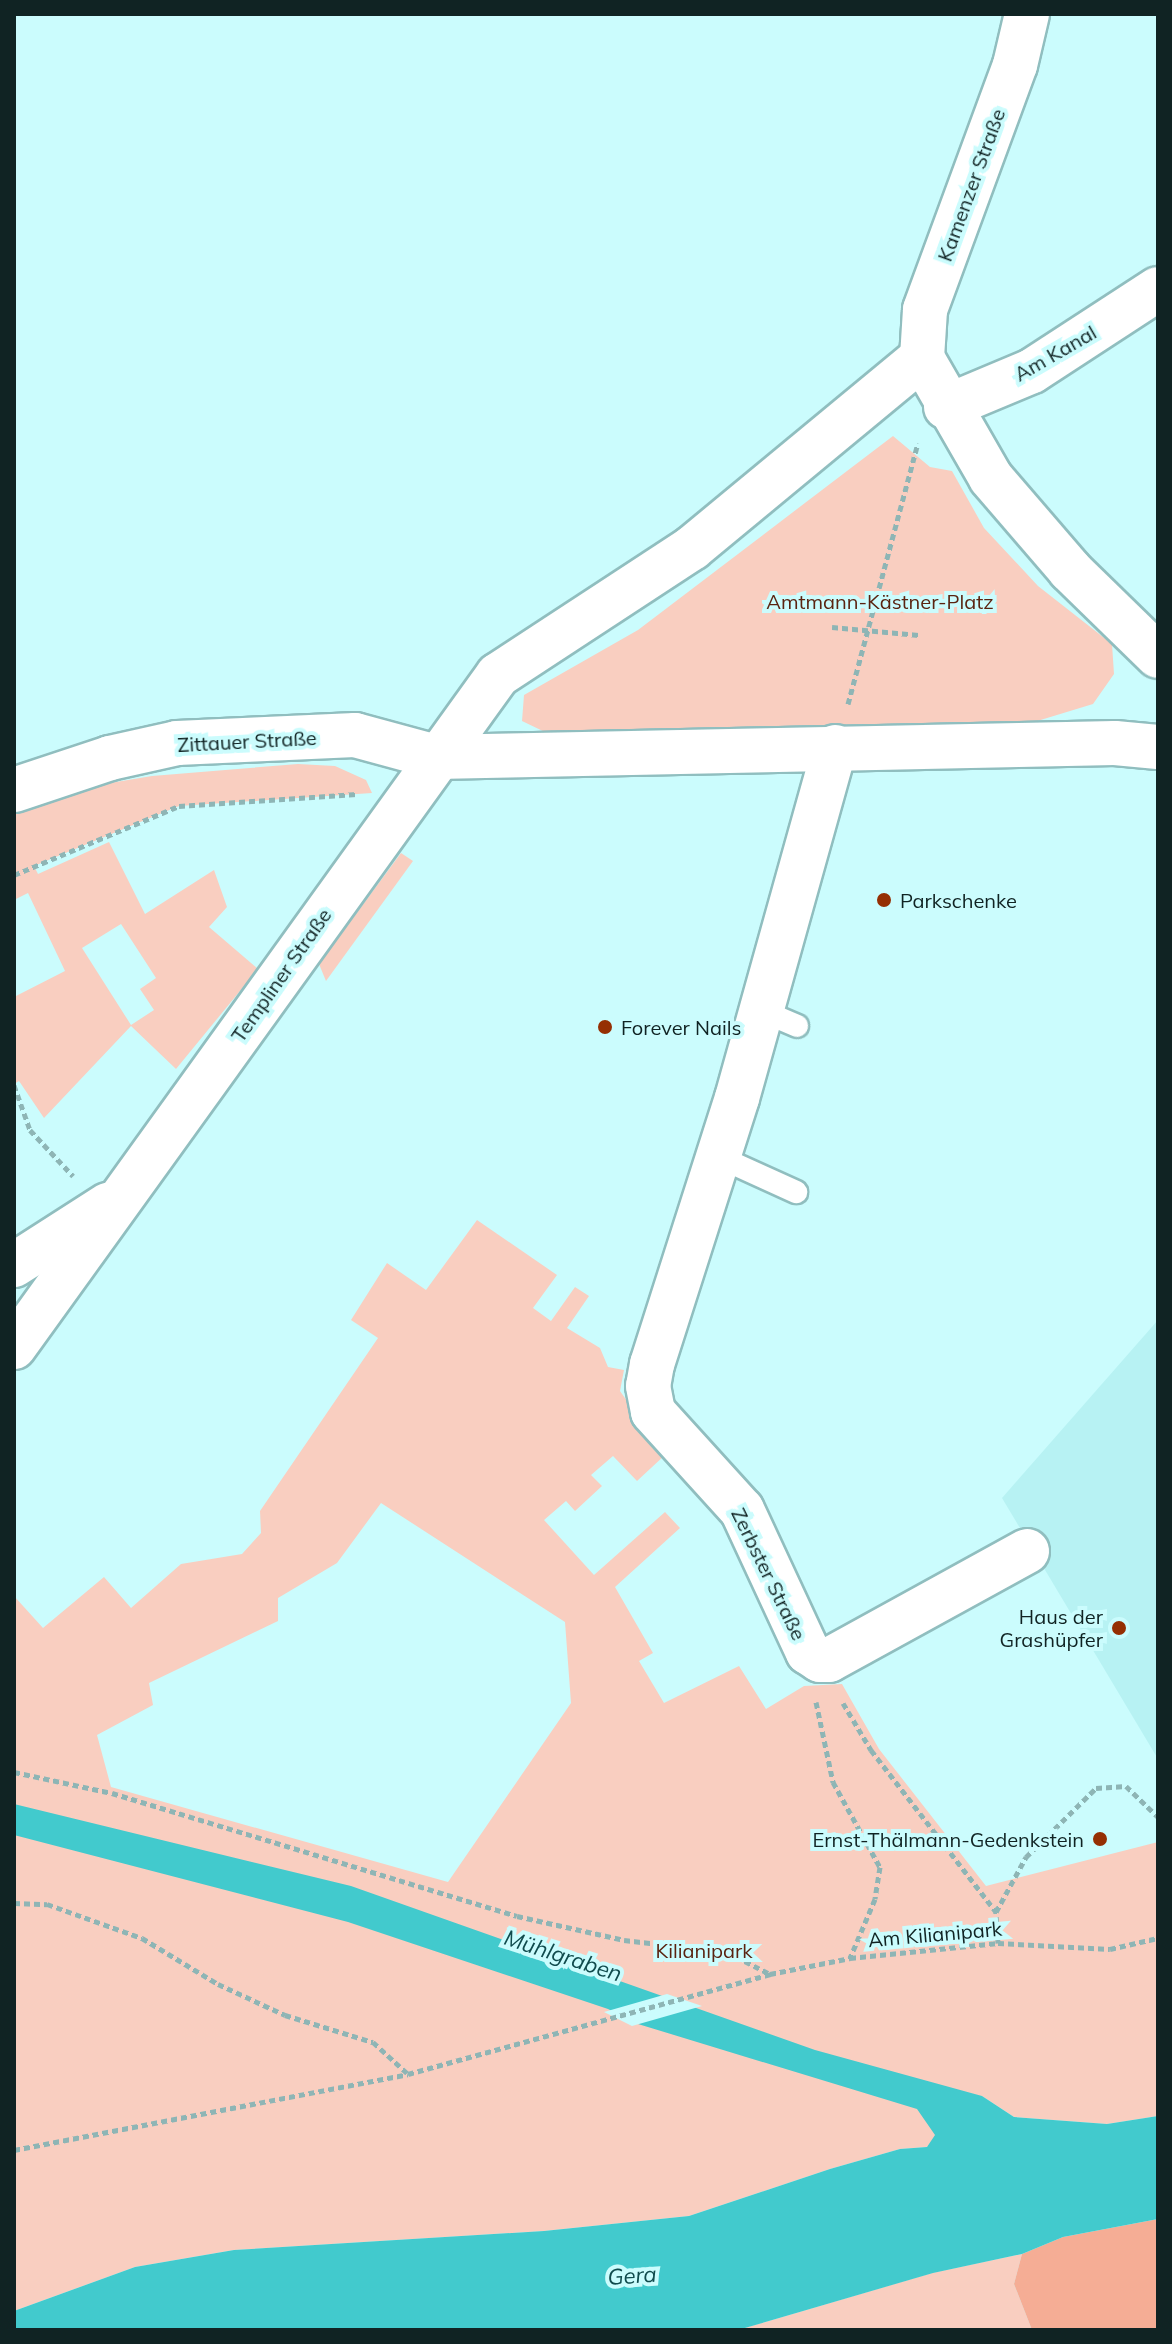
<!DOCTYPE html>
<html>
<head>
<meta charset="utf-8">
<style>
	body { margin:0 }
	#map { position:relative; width:1172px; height:2344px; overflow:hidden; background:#cbfcfd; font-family:Mulish,sans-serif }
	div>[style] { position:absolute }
	.built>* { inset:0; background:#b7f2f3 }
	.green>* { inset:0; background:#f9cec0 }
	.forest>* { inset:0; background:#f5ad95 }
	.water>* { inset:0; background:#42cacd }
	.pier>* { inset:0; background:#cbfcfd }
	.path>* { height:5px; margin-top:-2.5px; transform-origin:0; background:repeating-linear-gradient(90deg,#8eb5b5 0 6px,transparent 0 10px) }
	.roads { filter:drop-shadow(2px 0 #90bebf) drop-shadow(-2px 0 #90bebf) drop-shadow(0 2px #90bebf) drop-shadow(0 -2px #90bebf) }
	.service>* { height:22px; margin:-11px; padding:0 11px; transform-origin:11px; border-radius:11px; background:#fff }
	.minor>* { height:44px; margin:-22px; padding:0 22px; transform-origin:22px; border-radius:22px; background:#fff }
	.dots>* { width:22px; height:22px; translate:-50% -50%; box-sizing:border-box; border:4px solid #cbfcfd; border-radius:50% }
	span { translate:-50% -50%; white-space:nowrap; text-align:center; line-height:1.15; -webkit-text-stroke:8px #cbfcfd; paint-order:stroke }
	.street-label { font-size:20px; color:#102323 }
	.park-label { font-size:20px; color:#5a2310 }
	.poi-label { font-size:20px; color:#102323 }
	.left { translate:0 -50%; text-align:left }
	.right { translate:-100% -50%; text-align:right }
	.water-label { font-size:22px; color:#104b4d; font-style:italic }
	.frame { position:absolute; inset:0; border:16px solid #102323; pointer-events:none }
</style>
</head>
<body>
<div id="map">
	<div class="built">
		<div style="clip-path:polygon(1158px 1320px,1158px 1759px,1002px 1498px)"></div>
	</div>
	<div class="green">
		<div style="clip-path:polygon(893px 436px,930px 467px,952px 471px,984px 528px,1038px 586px,1112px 644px,1114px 674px,1093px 704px,1034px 722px,547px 733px,522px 721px,524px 695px,638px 630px)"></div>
		<div style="clip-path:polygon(evenodd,298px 764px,335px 766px,366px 780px,372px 793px,179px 806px,34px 866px,38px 874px,109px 842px,145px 914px,214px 870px,227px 907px,209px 927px,258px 969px,176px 1069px,131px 1026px,44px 1118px,19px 1081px,14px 1084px,14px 997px,65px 971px,28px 893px,14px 900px,14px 811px,80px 788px,152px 776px,298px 764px,121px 924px,156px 978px,140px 989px,154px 1010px,131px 1025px,82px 948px,121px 924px)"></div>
		<div style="clip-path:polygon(401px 853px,413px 861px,326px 981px,319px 964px)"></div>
		<div style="clip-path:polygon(evenodd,477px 1220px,557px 1275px,533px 1308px,551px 1321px,575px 1287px,589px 1296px,567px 1328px,600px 1348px,608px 1367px,624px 1370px,620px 1391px,665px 1455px,637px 1481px,613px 1456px,591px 1475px,602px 1486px,575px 1511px,566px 1501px,544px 1520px,594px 1575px,665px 1512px,680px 1528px,615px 1587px,653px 1653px,639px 1661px,664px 1703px,739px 1666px,766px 1709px,804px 1686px,842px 1684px,879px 1749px,986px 1886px,1158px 1842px,1158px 2116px,1107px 2124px,1014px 2117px,982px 2096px,927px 2147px,900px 2149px,830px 2169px,689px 2216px,544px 2231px,234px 2250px,135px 2267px,14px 2311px,14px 1596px,43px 1628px,104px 1577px,131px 1608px,181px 1564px,242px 1554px,261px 1533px,260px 1511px,378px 1338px,351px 1320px,387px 1263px,426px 1290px,477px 1220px,381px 1503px,565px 1622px,571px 1703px,448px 1882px,111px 1787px,97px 1735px,153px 1705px,149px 1683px,278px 1621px,278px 1598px,337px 1563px,381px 1503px)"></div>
		<div style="clip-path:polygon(1022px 2254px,1014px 2284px,1032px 2330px,738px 2330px,932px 2273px)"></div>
	</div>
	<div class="forest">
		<div style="clip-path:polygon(1158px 2219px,1158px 2330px,1032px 2330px,1014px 2284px,1022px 2254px,1063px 2237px)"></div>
	</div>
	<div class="water">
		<div style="clip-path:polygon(14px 1804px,351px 1886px,815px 2050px,982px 2096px,1014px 2117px,1107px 2124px,1158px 2116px,1158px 2219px,1063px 2237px,1022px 2254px,933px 2273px,738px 2330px,14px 2330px,14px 2311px,135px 2267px,234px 2250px,544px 2231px,689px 2216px,830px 2169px,900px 2149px,927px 2147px,935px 2135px,917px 2109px,638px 2024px,608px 2009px,348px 1922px,14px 1835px)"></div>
	</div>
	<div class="pier">
		<div style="clip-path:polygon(667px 1994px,702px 2006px,632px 2026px,604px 2012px)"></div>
	</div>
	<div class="path">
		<div style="left:832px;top:627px;width:87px;rotate:5.3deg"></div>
		<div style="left:848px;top:704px;width:270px;rotate:-75deg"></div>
		<div style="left:14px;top:875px;width:179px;rotate:-22.7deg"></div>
		<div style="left:179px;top:806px;width:178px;rotate:-3.9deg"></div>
		<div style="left:14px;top:1085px;width:48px;rotate:70.4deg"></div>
		<div style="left:30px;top:1130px;width:63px;rotate:46.9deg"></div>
		<div style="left:816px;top:1702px;width:82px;rotate:78deg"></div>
		<div style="left:833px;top:1782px;width:97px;rotate:61.1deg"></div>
		<div style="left:880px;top:1867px;width:32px;rotate:99deg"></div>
		<div style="left:875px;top:1899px;width:64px;rotate:113deg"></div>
		<div style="left:843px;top:1703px;width:55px;rotate:59.2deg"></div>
		<div style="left:871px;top:1750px;width:205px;rotate:52.3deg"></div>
		<div style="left:14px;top:1772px;width:100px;rotate:12.1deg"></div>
		<div style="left:112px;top:1793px;width:423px;rotate:16.9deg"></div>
		<div style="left:517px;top:1916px;width:110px;rotate:12.6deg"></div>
		<div style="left:624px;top:1940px;width:104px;rotate:6.6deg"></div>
		<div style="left:727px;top:1952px;width:48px;rotate:27.1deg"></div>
		<div style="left:14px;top:1903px;width:33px;rotate:2deg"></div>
		<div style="left:47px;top:1904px;width:101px;rotate:19.7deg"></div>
		<div style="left:142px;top:1938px;width:89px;rotate:31.2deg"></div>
		<div style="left:218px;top:1984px;width:74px;rotate:24.8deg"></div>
		<div style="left:285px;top:2015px;width:92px;rotate:17.1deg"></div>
		<div style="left:373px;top:2042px;width:46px;rotate:42.4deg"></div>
		<div style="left:998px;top:1943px;width:31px;rotate:-94deg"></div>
		<div style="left:996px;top:1912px;width:63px;rotate:-61.4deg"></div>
		<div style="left:1026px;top:1857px;width:98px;rotate:-44.6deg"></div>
		<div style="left:1096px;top:1788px;width:30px;rotate:-4deg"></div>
		<div style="left:1126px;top:1786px;width:45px;rotate:44.1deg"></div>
		<div style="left:14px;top:2150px;width:401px;rotate:-10.9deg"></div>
		<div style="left:408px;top:2074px;width:376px;rotate:-15.4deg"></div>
		<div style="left:770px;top:1974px;width:82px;rotate:-11.3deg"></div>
		<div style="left:850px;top:1958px;width:149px;rotate:-5.8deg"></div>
		<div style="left:998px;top:1943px;width:112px;rotate:3.1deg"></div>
		<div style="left:1110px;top:1949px;width:49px;rotate:-12.9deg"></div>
	</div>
	<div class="roads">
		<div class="service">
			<div style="left:762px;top:1011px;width:38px;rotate:23deg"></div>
			<div style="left:719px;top:1157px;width:85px;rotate:24.4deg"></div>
		</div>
		<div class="minor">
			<div style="left:1027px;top:14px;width:52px;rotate:103.2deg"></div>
			<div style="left:1015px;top:65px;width:261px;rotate:110.2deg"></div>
			<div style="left:925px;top:310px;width:48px;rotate:93.6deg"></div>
			<div style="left:922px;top:358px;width:138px;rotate:60.1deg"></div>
			<div style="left:991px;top:478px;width:121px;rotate:49.3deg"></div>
			<div style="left:1070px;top:570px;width:123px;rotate:44.3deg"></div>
			<div style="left:946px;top:407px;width:93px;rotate:-22.7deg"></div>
			<div style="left:1032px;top:371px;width:150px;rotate:-33.1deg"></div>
			<div style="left:835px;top:747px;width:364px;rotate:105.6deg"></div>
			<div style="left:737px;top:1098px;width:279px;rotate:107.7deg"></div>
			<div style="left:652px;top:1364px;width:22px;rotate:100deg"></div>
			<div style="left:648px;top:1386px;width:26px;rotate:79deg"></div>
			<div style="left:653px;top:1412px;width:132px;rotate:47.8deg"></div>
			<div style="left:742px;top:1510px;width:157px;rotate:65.1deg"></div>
			<div style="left:808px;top:1652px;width:14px;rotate:34deg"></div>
			<div style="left:820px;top:1660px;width:9px"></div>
			<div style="left:829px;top:1660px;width:226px;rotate:-28.8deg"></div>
			<div style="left:14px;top:790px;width:101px;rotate:-18.4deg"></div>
			<div style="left:110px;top:758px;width:69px;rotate:-12.6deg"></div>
			<div style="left:177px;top:743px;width:178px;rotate:-2.6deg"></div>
			<div style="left:355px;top:735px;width:84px;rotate:15.2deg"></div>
			<div style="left:436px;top:757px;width:679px;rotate:-1.18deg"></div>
			<div style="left:1115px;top:743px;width:43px;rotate:5.3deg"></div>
			<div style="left:14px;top:1265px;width:112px;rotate:-32.6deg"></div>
			<div style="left:14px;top:1347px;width:828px;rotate:-54.24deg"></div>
			<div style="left:498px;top:675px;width:232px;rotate:-33.2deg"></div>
			<div style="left:692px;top:548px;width:298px;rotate:-39.6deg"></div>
		</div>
	</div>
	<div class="dots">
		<div style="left:884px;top:900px;background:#952f03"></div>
		<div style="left:605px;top:1027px;background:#952f03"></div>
		<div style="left:1119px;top:1628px;background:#952f03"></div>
		<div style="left:1100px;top:1839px;background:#952f03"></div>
	</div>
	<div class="street-label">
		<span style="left:971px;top:185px;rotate:-70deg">Kamenzer Straße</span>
		<span style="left:1055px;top:353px;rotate:-30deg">Am Kanal</span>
		<span style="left:247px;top:741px;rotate:-3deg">Zittauer Straße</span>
		<span style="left:281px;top:975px;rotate:-55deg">Templiner Straße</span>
		<span style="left:769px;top:1574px;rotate:64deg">Zerbster Straße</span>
		<span style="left:935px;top:1934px;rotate:-5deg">Am Kilianipark</span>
	</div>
	<div class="park-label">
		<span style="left:880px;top:601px">Amtmann-Kästner-Platz</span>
		<span style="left:704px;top:1950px">Kilianipark</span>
	</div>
	<div class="poi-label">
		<span class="left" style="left:900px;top:900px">Parkschenke</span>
		<span class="left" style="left:621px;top:1027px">Forever Nails</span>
		<span class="right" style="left:1103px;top:1628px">Haus der<br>Grashüpfer</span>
		<span class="right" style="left:1084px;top:1839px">Ernst-Thälmann-Gedenkstein</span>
	</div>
	<div class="water-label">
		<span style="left:563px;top:1956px;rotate:18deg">Mühlgraben</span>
		<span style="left:632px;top:2276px;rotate:-4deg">Gera</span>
	</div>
	<div class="frame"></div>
</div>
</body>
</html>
